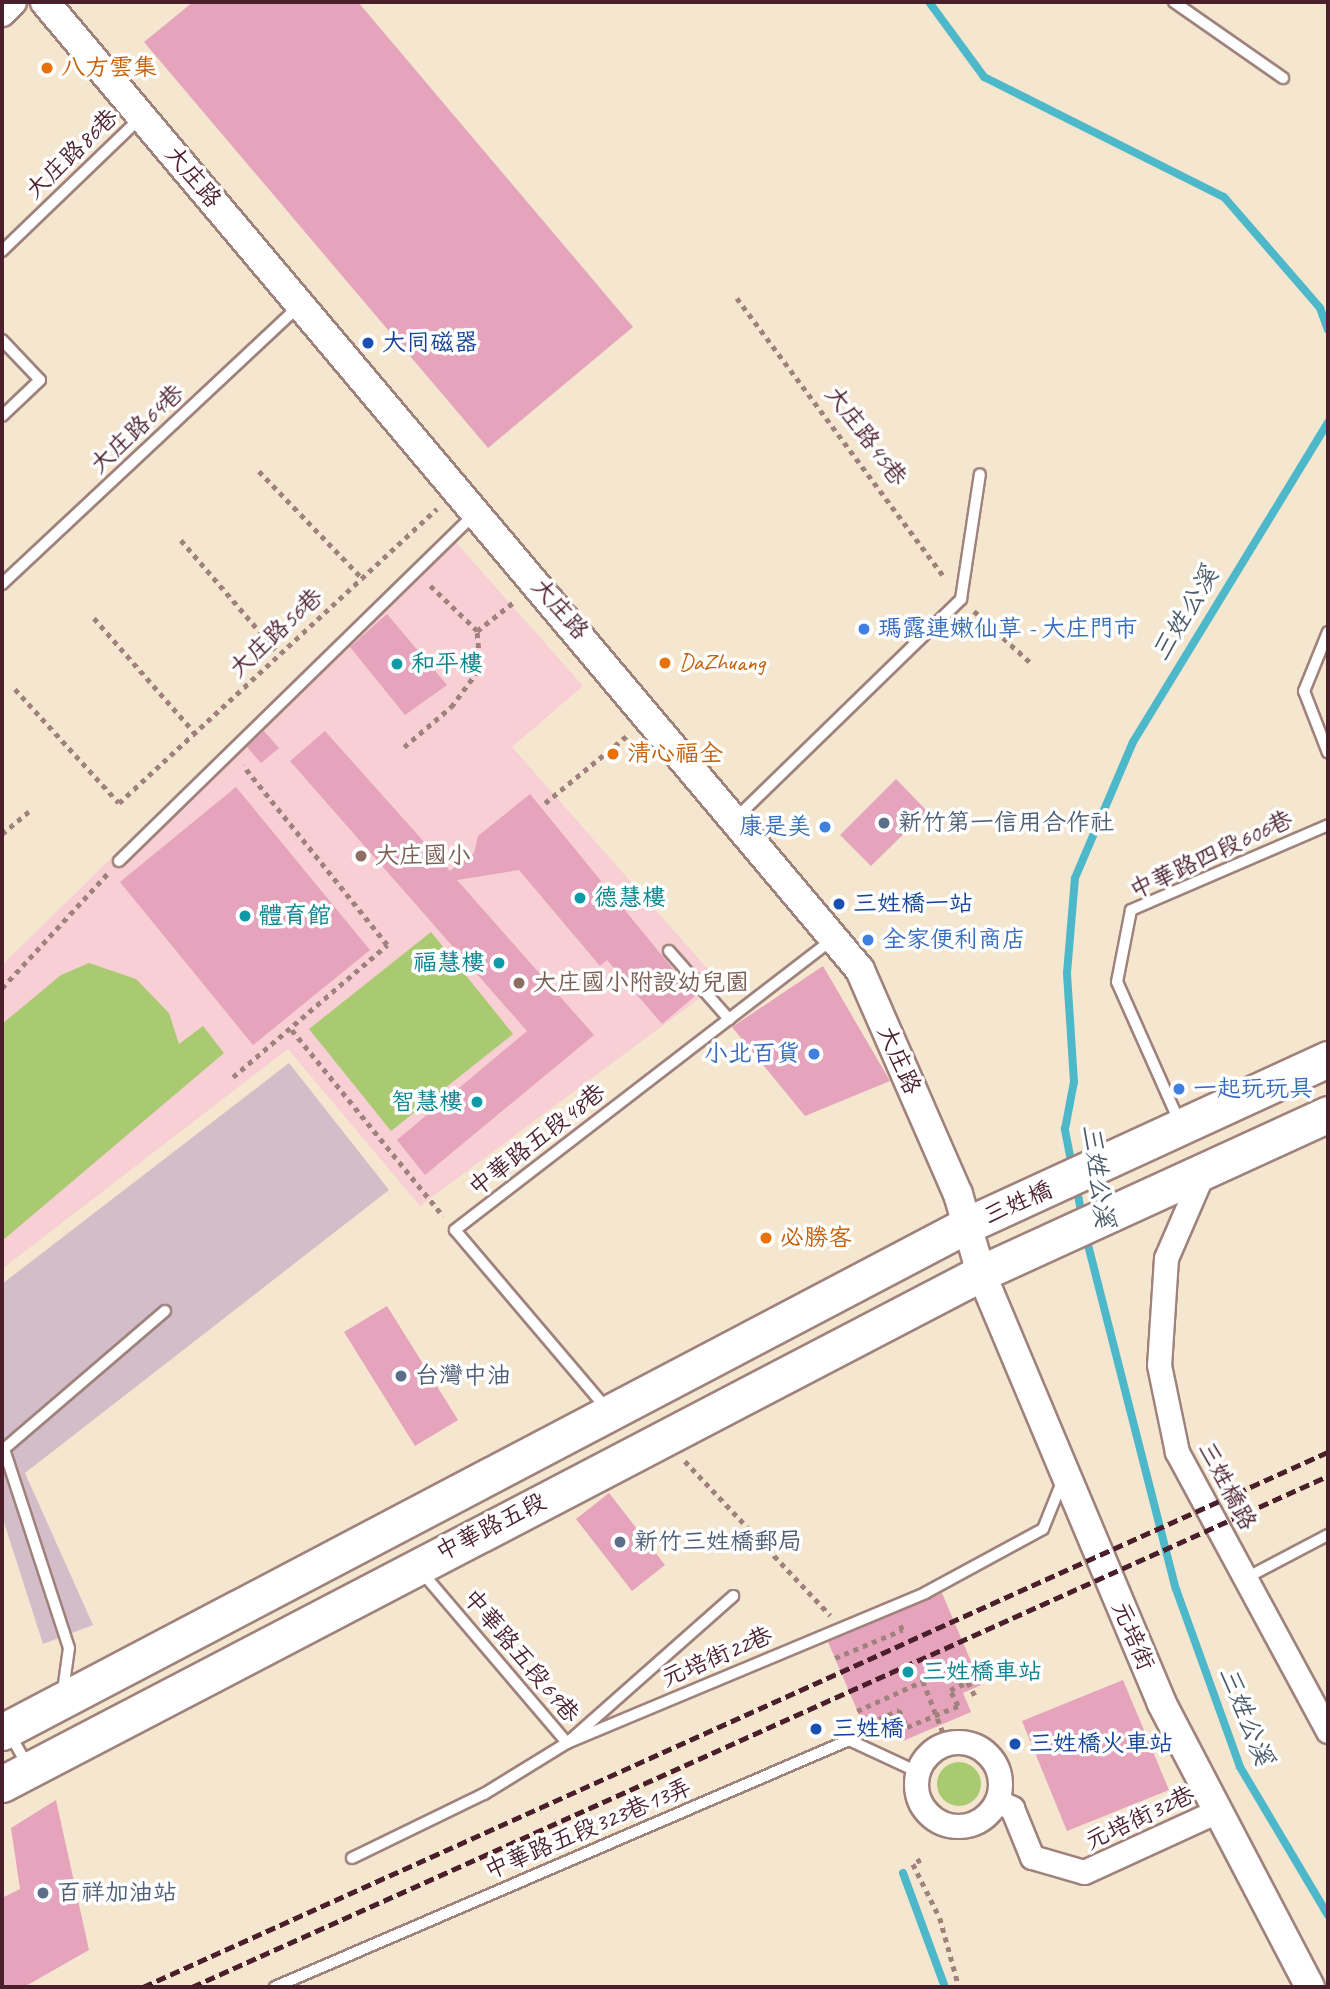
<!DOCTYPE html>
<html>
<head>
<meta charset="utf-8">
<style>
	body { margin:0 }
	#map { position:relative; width:1330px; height:1989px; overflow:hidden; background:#f5e6cf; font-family:Caveat,"LXGW WenKai TC",sans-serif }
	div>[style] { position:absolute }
	.built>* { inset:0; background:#f7cfd4 }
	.industrial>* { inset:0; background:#d2bdc8 }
	.green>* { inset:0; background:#aaca72 }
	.round { border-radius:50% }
	.stream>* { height:8px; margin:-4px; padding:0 4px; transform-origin:4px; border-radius:4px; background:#4eb8cb }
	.building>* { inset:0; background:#e5a3bc }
	.path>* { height:4.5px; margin-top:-2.25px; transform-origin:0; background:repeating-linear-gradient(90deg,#a0827d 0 5px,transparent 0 10px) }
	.roads { filter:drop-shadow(2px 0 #a0827d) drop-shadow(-2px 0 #a0827d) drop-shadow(0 2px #a0827d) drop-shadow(0 -2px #a0827d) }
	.service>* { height:10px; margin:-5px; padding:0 5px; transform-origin:5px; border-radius:5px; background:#fff }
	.minor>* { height:23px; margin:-11.5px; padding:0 11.5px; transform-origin:11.5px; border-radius:11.5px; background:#fff }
	.minor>.ring { margin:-11.5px; padding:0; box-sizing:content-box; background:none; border:23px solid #fff; border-radius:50% }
	.tertiary>* { height:28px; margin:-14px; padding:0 14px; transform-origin:14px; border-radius:14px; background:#fff }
	.primary>* { height:35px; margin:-17.5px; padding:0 17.5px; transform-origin:17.5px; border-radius:17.5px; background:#fff }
	.rail>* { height:5px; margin-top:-2.5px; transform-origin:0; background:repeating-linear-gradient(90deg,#4a1f2b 0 10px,transparent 0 15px) }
	.dots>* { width:19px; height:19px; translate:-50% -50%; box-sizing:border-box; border:4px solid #fff; border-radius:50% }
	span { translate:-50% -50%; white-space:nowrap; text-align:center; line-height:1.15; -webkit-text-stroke:7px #fff; paint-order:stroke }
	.food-label { font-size:24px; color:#c56008 }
	.left { translate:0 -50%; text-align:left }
	.street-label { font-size:24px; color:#4a1f2b }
	.transit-label { font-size:24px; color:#164399 }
	.shop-label { font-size:24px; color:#366cbe }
	.right { translate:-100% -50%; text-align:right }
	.culture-label { font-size:24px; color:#0d838f }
	.service-label { font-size:24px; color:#4e5e75 }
	.education-label { font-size:24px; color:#785e54 }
	.water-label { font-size:26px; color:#4c5c6b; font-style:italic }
	.frame { position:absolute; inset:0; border:4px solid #4a1f2b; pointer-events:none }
</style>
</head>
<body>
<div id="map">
	<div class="built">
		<div style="clip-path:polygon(446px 531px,583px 686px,512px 747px,720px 983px,420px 1206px,288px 1049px,2px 1269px,2px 965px)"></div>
	</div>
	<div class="industrial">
		<div style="clip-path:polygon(289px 1063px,389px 1190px,25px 1473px,93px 1625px,43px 1644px,2px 1516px,2px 1284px)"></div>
	</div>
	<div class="green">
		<div style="clip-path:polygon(431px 932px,513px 1034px,391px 1131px,309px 1029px)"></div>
		<div style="clip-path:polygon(89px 963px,136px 979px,169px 1013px,179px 1044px,203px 1026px,224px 1053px,2px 1241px,2px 1024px,61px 975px)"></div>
		<div class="round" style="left:937px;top:1762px;width:44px;height:44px"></div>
	</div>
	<div class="stream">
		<div style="left:929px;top:2px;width:93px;rotate:53.7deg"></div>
		<div style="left:984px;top:77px;width:268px;rotate:26.6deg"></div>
		<div style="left:1224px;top:197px;width:147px;rotate:49.1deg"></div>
		<div style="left:1320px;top:308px;width:23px;rotate:70deg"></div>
		<div style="left:1072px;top:1166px;width:38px;rotate:-101deg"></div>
		<div style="left:1065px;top:1129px;width:48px;rotate:-79.2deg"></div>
		<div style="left:1074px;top:1082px;width:109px;rotate:-93.7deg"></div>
		<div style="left:1067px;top:973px;width:95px;rotate:-85.2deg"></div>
		<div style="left:1075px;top:878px;width:148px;rotate:-66.9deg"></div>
		<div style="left:1133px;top:742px;width:375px;rotate:-58.6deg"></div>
		<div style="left:1076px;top:1185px;width:33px;rotate:79deg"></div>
		<div style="left:1085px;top:1233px;width:367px;rotate:75.7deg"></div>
		<div style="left:1176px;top:1589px;width:189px;rotate:70.2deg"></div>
		<div style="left:1240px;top:1767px;width:172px;rotate:59.3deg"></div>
		<div style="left:903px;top:1873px;width:121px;rotate:69.8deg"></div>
	</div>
	<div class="building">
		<div style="clip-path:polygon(193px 2px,358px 2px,633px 327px,488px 448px,144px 42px)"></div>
		<div style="clip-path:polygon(387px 614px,447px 685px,405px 715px,350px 647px)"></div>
		<div style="clip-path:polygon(264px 731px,279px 748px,261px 763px,247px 747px)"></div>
		<div style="clip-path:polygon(325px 731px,450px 871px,474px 853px,478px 836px,530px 794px,695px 996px,662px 1024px,607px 960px,600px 966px,519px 870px,457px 880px,594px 1035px,425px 1175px,397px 1140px,527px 1031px,290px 761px)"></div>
		<div style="clip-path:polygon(896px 779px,927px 811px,871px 866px,840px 835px)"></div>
		<div style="clip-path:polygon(236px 787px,370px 950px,253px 1045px,120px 882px)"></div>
		<div style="clip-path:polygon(823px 966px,890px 1081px,805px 1116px,732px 1027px)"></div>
		<div style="clip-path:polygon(387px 1306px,458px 1420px,415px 1446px,344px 1332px)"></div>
		<div style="clip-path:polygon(609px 1493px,665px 1565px,632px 1591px,576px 1519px)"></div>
		<div style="clip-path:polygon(942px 1593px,981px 1685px,963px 1693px,971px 1712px,903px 1741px,894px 1719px,866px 1731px,828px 1642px)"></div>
		<div style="clip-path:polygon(1123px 1680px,1169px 1790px,1067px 1831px,1022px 1721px)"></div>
		<div style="clip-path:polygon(56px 1800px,89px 1950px,24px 1987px,2px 1987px,2px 1898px,20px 1889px,11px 1828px)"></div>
	</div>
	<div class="path">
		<div style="left:737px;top:298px;width:349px;rotate:53.4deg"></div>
		<div style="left:259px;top:471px;width:149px;rotate:46.1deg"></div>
		<div style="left:181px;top:540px;width:150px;rotate:49.3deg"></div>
		<div style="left:974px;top:611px;width:79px;rotate:42.4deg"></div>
		<div style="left:94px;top:618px;width:153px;rotate:48.7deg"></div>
		<div style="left:477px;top:631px;width:48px;rotate:-38.3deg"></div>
		<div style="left:15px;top:689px;width:154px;rotate:47.6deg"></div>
		<div style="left:119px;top:803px;width:433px;rotate:-42.8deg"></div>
		<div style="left:404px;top:747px;width:62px;rotate:-40.4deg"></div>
		<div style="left:451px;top:707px;width:49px;rotate:-53.4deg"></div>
		<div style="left:480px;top:668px;width:37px;rotate:-95deg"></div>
		<div style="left:477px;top:631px;width:69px;rotate:-136.2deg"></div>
		<div style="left:545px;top:803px;width:109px;rotate:-39.4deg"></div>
		<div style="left:2px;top:834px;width:35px;rotate:-40deg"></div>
		<div style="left:2px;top:988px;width:158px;rotate:-47.3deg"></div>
		<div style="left:292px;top:1030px;width:240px;rotate:50.9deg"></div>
		<div style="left:233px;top:1077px;width:203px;rotate:-40.6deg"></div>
		<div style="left:387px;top:945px;width:230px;rotate:-128.8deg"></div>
		<div style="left:685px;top:1461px;width:212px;rotate:46.7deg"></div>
		<div style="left:835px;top:1658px;width:73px;rotate:-22.7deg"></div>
		<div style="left:902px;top:1630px;width:5px;rotate:-112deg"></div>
		<div style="left:857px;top:1711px;width:72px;rotate:-24.4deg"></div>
		<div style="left:923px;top:1681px;width:58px;rotate:68.7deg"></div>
		<div style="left:879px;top:1719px;width:22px;rotate:-24deg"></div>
		<div style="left:899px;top:1710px;width:19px;rotate:65deg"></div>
		<div style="left:907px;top:1727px;width:55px;rotate:-22.4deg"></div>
		<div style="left:958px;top:1706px;width:18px;rotate:-117deg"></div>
		<div style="left:950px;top:1690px;width:20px;rotate:-24deg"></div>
		<div style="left:968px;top:1682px;width:18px;rotate:63deg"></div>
		<div style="left:921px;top:1860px;width:9px;rotate:153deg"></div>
		<div style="left:913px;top:1864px;width:60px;rotate:63.4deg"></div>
		<div style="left:940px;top:1918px;width:72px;rotate:74.6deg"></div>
	</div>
	<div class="roads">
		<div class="service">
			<div style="left:1174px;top:2px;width:133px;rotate:34.9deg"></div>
			<div style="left:2px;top:251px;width:192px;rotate:-43.9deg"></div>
			<div style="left:2px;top:340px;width:55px;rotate:46.5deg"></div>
			<div style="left:40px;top:380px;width:52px;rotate:136.5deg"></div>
			<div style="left:2px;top:584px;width:407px;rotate:-43.1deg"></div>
			<div style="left:1328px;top:632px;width:64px;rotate:112.1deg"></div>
			<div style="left:1304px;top:691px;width:66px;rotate:68.8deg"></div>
			<div style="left:736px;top:818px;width:314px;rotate:-44.2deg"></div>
			<div style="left:961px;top:599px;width:126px;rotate:-81.4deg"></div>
			<div style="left:119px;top:861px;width:497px;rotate:-44.3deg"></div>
			<div style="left:669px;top:951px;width:91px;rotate:48.6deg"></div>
			<div style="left:1179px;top:1121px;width:152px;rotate:-114deg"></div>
			<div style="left:1117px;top:982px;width:73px;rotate:-79deg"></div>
			<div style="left:1131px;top:910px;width:215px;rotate:-23.3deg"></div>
			<div style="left:606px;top:1408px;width:233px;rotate:-130.3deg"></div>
			<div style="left:455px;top:1230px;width:475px;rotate:-37.6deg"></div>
			<div style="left:420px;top:1570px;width:227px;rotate:49.6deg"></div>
			<div style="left:567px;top:1743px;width:222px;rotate:-41.5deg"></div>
			<div style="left:1246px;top:1578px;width:93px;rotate:-27.7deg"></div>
			<div style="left:63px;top:1691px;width:43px;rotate:-82.1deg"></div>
			<div style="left:69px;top:1648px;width:209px;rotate:-108.1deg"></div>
			<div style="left:4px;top:1449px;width:212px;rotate:-40.6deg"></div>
			<div style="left:9px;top:1733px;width:36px;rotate:60deg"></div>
			<div style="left:352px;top:1858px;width:147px;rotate:-25.9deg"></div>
			<div style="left:484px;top:1794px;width:97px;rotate:-31.6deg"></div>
			<div style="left:567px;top:1743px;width:388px;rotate:-22.7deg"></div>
			<div style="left:925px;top:1593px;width:134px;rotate:-28.5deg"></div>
			<div style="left:1043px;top:1529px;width:51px;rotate:-68deg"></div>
			<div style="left:275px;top:1987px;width:625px;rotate:-23.28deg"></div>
			<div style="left:849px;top:1740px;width:76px;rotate:24.9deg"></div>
		</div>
		<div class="minor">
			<div style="left:1205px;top:1168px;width:98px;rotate:113.4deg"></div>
			<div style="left:1166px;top:1258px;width:107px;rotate:93.7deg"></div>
			<div style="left:1159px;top:1365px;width:89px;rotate:78.3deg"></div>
			<div style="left:1177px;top:1452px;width:317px;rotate:61.6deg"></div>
			<div class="ring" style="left:916px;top:1742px;width:61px;height:61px"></div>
			<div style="left:997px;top:1801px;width:17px;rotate:25deg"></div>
			<div style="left:1012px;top:1808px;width:53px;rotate:67.8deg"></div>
			<div style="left:1032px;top:1857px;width:54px;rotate:16.1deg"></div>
			<div style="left:1084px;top:1872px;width:144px;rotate:-24.6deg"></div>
		</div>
		<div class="tertiary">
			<div style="left:45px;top:2px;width:1265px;rotate:49.9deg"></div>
			<div style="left:860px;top:970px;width:244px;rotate:66.4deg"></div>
			<div style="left:958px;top:1194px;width:82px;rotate:73.8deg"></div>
			<div style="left:981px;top:1273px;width:467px;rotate:67.2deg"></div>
			<div style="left:1162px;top:1704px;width:319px;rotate:62.4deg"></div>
			<div style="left:2px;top:12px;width:14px;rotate:-45deg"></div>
		</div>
		<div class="primary">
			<div style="left:2px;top:1732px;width:1090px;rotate:-27.72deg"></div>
			<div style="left:967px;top:1225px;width:397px;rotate:-24.7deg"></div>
			<div style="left:2px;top:1784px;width:1104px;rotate:-27.56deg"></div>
			<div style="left:981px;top:1273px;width:382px;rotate:-24.6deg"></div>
		</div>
	</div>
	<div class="rail">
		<div style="left:143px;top:1987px;width:1300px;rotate:-24.3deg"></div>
		<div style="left:192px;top:1987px;width:1246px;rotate:-24.22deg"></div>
	</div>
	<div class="dots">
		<div style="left:47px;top:68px;background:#e8710a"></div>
		<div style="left:368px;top:343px;background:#1a4fb4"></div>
		<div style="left:864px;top:629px;background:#3f7fe0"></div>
		<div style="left:665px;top:663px;background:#e8710a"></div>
		<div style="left:397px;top:664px;background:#0f9aa8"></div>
		<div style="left:613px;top:754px;background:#e8710a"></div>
		<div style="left:884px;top:823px;background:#5c6f8a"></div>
		<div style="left:825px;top:827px;background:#3f7fe0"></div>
		<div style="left:361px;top:856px;background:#8d6e63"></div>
		<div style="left:580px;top:898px;background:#0f9aa8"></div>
		<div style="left:839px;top:904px;background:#1a4fb4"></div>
		<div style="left:245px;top:916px;background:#0f9aa8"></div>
		<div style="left:868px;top:940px;background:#3f7fe0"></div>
		<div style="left:499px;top:963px;background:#0f9aa8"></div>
		<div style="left:519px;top:983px;background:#8d6e63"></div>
		<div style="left:814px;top:1054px;background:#3f7fe0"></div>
		<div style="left:1179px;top:1089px;background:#3f7fe0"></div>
		<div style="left:477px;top:1102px;background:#0f9aa8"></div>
		<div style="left:766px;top:1238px;background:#e8710a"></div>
		<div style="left:401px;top:1376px;background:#5c6f8a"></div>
		<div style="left:620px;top:1542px;background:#5c6f8a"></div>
		<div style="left:908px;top:1672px;background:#0f9aa8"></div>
		<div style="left:816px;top:1729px;background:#1a4fb4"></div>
		<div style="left:1015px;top:1744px;background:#1a4fb4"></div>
		<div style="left:43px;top:1893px;background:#5c6f8a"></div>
	</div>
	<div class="food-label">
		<span class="left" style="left:61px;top:68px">八方雲集</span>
		<span class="left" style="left:679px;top:663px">DaZhuang</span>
		<span class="left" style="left:627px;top:754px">清心福全</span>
		<span class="left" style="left:780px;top:1238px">必勝客</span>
	</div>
	<div class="street-label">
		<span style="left:72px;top:154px;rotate:-44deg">大庄路86巷</span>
		<span style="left:193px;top:177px;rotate:50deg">大庄路</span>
		<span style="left:137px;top:429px;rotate:-43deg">大庄路64巷</span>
		<span style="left:866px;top:436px;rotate:53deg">大庄路45巷</span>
		<span style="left:560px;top:609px;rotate:49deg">大庄路</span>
		<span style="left:276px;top:633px;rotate:-43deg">大庄路56巷</span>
		<span style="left:1211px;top:855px;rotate:-25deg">中華路四段606巷</span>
		<span style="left:899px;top:1060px;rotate:66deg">大庄路</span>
		<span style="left:537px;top:1140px;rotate:-38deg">中華路五段48巷</span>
		<span style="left:1018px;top:1203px;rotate:-24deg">三姓橋</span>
		<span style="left:1227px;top:1486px;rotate:62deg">三姓橋路</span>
		<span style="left:491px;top:1527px;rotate:-27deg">中華路五段</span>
		<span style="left:1133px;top:1636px;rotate:67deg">元培街</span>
		<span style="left:521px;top:1656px;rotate:50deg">中華路五段69巷</span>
		<span style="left:717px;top:1657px;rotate:-23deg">元培街22巷</span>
		<span style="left:1140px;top:1818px;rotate:-25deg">元培街32巷</span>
		<span style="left:588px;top:1829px;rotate:-23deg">中華路五段323巷13弄</span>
	</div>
	<div class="transit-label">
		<span class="left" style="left:382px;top:343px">大同磁器</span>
		<span class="left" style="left:853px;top:904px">三姓橋一站</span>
		<span class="left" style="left:832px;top:1729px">三姓橋</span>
		<span class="left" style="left:1029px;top:1744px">三姓橋火車站</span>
	</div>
	<div class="shop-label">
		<span class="left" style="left:878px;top:629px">瑪露連嫩仙草 - 大庄門市</span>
		<span class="right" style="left:811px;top:827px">康是美</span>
		<span class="left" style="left:882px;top:940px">全家便利商店</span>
		<span class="right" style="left:800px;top:1054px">小北百貨</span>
		<span class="left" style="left:1193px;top:1089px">一起玩玩具</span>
	</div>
	<div class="culture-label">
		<span class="left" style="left:411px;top:664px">和平樓</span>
		<span class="left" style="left:594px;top:898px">德慧樓</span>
		<span class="left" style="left:259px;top:916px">體育館</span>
		<span class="right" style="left:485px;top:963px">福慧樓</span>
		<span class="right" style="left:463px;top:1102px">智慧樓</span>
		<span class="left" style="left:922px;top:1672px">三姓橋車站</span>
	</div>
	<div class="service-label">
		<span class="left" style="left:898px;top:823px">新竹第一信用合作社</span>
		<span class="left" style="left:415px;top:1376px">台灣中油</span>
		<span class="left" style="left:634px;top:1542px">新竹三姓橋郵局</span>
		<span class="left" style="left:57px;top:1893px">百祥加油站</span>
	</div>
	<div class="education-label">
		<span class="left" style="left:375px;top:856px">大庄國小</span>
		<span class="left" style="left:533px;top:983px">大庄國小附設幼兒園</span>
	</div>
	<div class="water-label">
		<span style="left:1185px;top:614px;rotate:-59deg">三姓公溪</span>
		<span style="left:1098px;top:1176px;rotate:82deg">三姓公溪</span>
		<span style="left:1246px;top:1716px;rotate:68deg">三姓公溪</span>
	</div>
	<div class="frame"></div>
</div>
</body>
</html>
